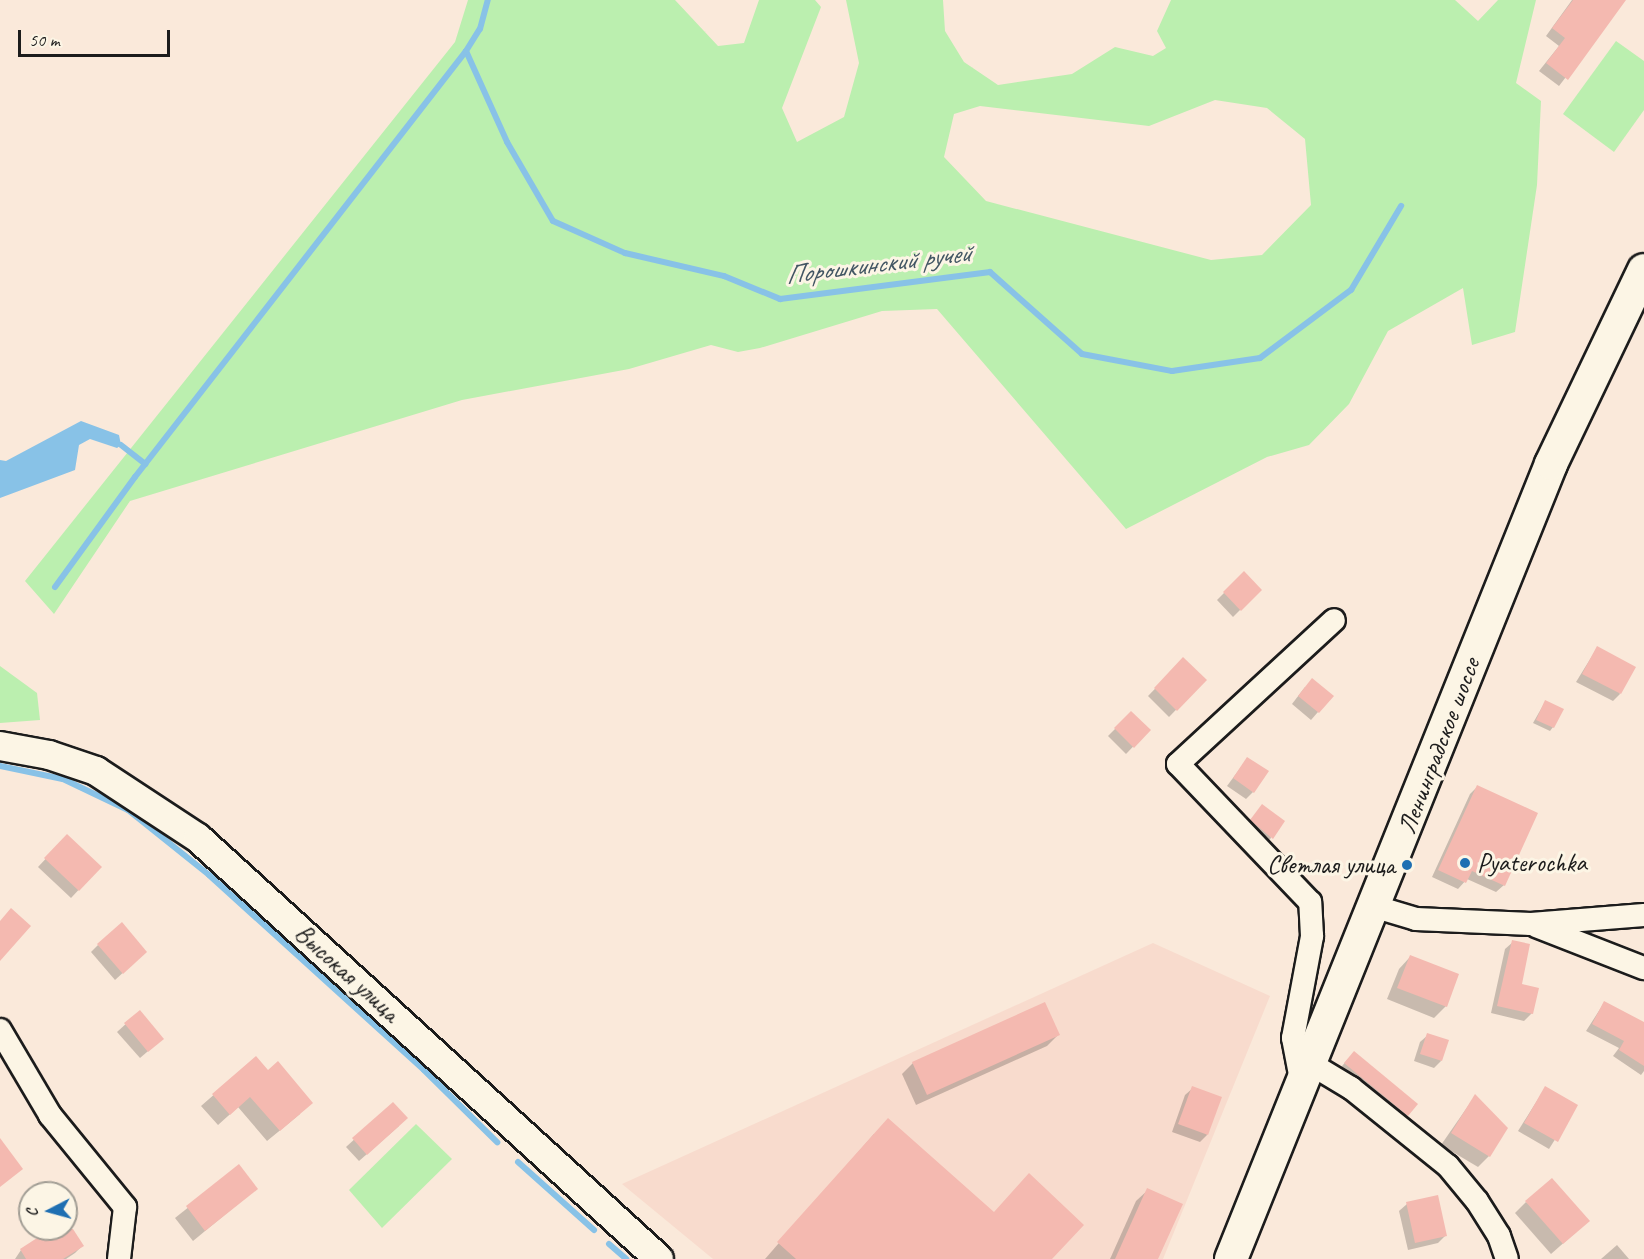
<!DOCTYPE html>
<html>
<head>
<meta charset="utf-8">
<style>
	body { margin:0 }
	#map { position:relative; width:1644px; height:1259px; overflow:hidden; background:#fae9da; font-family:Caveat,sans-serif }
	div>[style] { position:absolute }
	.built>* { inset:0; background:#f8dbcd }
	.green>* { inset:0; background:#bbefaf }
	.water>* { inset:0; background:#88c2e7 }
	.shadow>* { inset:0; background:#0003 }
	.stream>* { height:6px; margin:-3px; padding:0 3px; transform-origin:3px; border-radius:3px; background:#88c2e7 }
	.building>* { inset:0; background:#f4b9b0 }
	.roads { filter:drop-shadow(2px 0 #1c1c1c) drop-shadow(-2px 0 #1c1c1c) drop-shadow(0 2px #1c1c1c) drop-shadow(0 -2px #1c1c1c) }
	.minor>* { height:22px; margin:-11px; padding:0 11px; transform-origin:11px; border-radius:11px; background:#fcf5e5 }
	.tertiary>* { height:28px; margin:-14px; padding:0 14px; transform-origin:14px; border-radius:14px; background:#fcf5e5 }
	.secondary>* { height:32px; margin:-16px; padding:0 16px; transform-origin:16px; border-radius:16px; background:#fcf5e5 }
	.dots>* { width:16px; height:16px; translate:-50% -50%; box-sizing:border-box; border:3px solid #fcf5e5; border-radius:50% }
	span { translate:-50% -50%; white-space:nowrap; text-align:center; line-height:1.15; -webkit-text-stroke:6px #fcf5e5; paint-order:stroke }
	.street-label { font-size:26px; color:#1c1c1c }
	.poi-label { font-size:26px; color:#1c1c1c }
	.left { translate:0 -50%; text-align:left }
	.right { translate:-100% -50%; text-align:right }
	.water-label { font-size:27px; color:#425663; font-style:italic }
	.north { position:absolute; left:18px; top:1181px; width:60px; height:60px; box-sizing:border-box; background:#fcf5e5; border:2px solid #a29e95; border-radius:50%; rotate:264deg; font-size:16px; font-weight:700; line-height:24px; text-align:center; color:#1c1c1c }
	.north::after { content:''; display:block; margin:auto; width:21px; height:27px; background:#1f6fb2; clip-path:polygon(50% 0,100% 100%,50% 72%,0 100%) }
	.scale { position:absolute; left:18px; top:30px; width:152px; height:27px; box-sizing:border-box; border:3px solid #1c1c1c; border-top:0; padding-left:8px; font-size:18px; line-height:21px; white-space:nowrap; color:#1c1c1c; -webkit-text-stroke:4px #fcf5e5; paint-order:stroke }
</style>
</head>
<body>
<div id="map">
	<div class="built">
		<div style="clip-path:polygon(1153px 943px,1270px 996px,1163px 1259px,713px 1259px,622px 1184px)"></div>
	</div>
	<div class="green">
		<div style="clip-path:polygon(evenodd,468px 0,675px 0,718px 46px,744px 43px,759px 0,815px 0,821px 7px,782px 108px,797px 142px,844px 117px,859px 63px,846px 0,943px 0,945px 31px,964px 62px,998px 85px,1072px 74px,1115px 47px,1153px 56px,1166px 48px,1157px 31px,1171px 0,1455px 0,1478px 21px,1498px 0,1536px 0,1516px 83px,1541px 101px,1537px 185px,1515px 332px,1472px 345px,1463px 288px,1388px 331px,1349px 404px,1309px 445px,1267px 457px,1126px 529px,937px 309px,882px 311px,760px 348px,738px 352px,711px 345px,629px 369px,462px 400px,130px 501px,54px 614px,25px 581px,455px 42px,468px 0,1215px 100px,1267px 108px,1305px 139px,1311px 205px,1262px 255px,1211px 260px,986px 201px,944px 157px,954px 114px,980px 106px,1149px 126px,1215px 100px)"></div>
		<div style="clip-path:polygon(1616px 41px,1644px 61px,1644px 110px,1614px 152px,1563px 114px)"></div>
		<div style="clip-path:polygon(0 666px,37px 693px,40px 720px,0 723px)"></div>
		<div style="clip-path:polygon(416px 1124px,452px 1159px,382px 1228px,349px 1190px)"></div>
	</div>
	<div class="water">
		<div style="clip-path:polygon(81px 421px,119px 435px,121px 445px,117px 448px,90px 439px,79px 445px,75px 470px,0 498px,0 460px,6px 461px)"></div>
	</div>
	<div class="shadow">
		<div style="clip-path:polygon(1572px 0,1625px 0,1559px 86px,1539px 71px,1559px 46px,1546px 36px)"></div>
		<div style="clip-path:polygon(1244px 573px,1260px 590px,1233px 617px,1217px 600px)"></div>
		<div style="clip-path:polygon(1597px 648px,1620px 694px,1613px 701px,1576px 682px)"></div>
		<div style="clip-path:polygon(1183px 660px,1205px 680px,1169px 717px,1148px 696px)"></div>
		<div style="clip-path:polygon(1305px 687px,1332px 696px,1311px 720px,1292px 704px)"></div>
		<div style="clip-path:polygon(1545px 702px,1553px 727px,1550px 731px,1533px 723px)"></div>
		<div style="clip-path:polygon(1131px 713px,1149px 730px,1126px 754px,1108px 736px)"></div>
		<div style="clip-path:polygon(1247px 759px,1253px 792px,1246px 799px,1227px 786px)"></div>
		<div style="clip-path:polygon(1477px 787px,1504px 885px,1496px 892px,1467px 879px,1458px 889px,1432px 877px,1470px 794px)"></div>
		<div style="clip-path:polygon(1262px 806px,1271px 838px,1264px 845px,1244px 828px)"></div>
		<div style="clip-path:polygon(67px 836px,100px 867px,71px 898px,38px 867px)"></div>
		<div style="clip-path:polygon(1513px 942px,1520px 985px,1532px 1013px,1524px 1021px,1491px 1013px,1505px 949px)"></div>
		<div style="clip-path:polygon(98px 945px,138px 959px,115px 980px,91px 952px)"></div>
		<div style="clip-path:polygon(1410px 957px,1446px 1006px,1434px 1018px,1387px 999px,1399px 969px)"></div>
		<div style="clip-path:polygon(1604px 1003px,1644px 1026px,1644px 1071px,1641px 1075px,1613px 1056px,1619px 1048px,1586px 1031px)"></div>
		<div style="clip-path:polygon(139px 1012px,154px 1046px,140px 1058px,117px 1032px)"></div>
		<div style="clip-path:polygon(1058px 1035px,1047px 1046px,916px 1105px,902px 1074px,913px 1063px)"></div>
		<div style="clip-path:polygon(1428px 1035px,1441px 1061px,1434px 1068px,1414px 1061px,1420px 1042px)"></div>
		<div style="clip-path:polygon(256px 1058px,300px 1114px,267px 1141px,238px 1107px,218px 1125px,201px 1106px)"></div>
		<div style="clip-path:polygon(1347px 1060px,1416px 1104px,1400px 1123px,1338px 1071px)"></div>
		<div style="clip-path:polygon(1193px 1088px,1207px 1135px,1200px 1142px,1172px 1132px,1185px 1095px)"></div>
		<div style="clip-path:polygon(1545px 1088px,1576px 1106px,1549px 1149px,1518px 1131px)"></div>
		<div style="clip-path:polygon(1475px 1096px,1489px 1156px,1478px 1167px,1441px 1145px)"></div>
		<div style="clip-path:polygon(393px 1104px,399px 1126px,359px 1161px,346px 1147px)"></div>
		<div style="clip-path:polygon(874px 1134px,993px 1213px,1050px 1259px,765px 1259px)"></div>
		<div style="clip-path:polygon(239px 1167px,256px 1189px,193px 1241px,175px 1218px)"></div>
		<div style="clip-path:polygon(1148px 1190px,1156px 1259px,1110px 1259px,1136px 1201px)"></div>
		<div style="clip-path:polygon(1526px 1202px,1576px 1232px,1551px 1254px,1515px 1213px)"></div>
		<div style="clip-path:polygon(1407px 1204px,1446px 1235px,1438px 1243px,1408px 1250px,1399px 1211px)"></div>
		<div style="clip-path:polygon(66px 1221px,82px 1246px,75px 1253px,66px 1259px,15px 1259px,21px 1250px,54px 1229px,66px 1229px)"></div>
		<div style="clip-path:polygon(1617px 1245px,1629px 1259px,1601px 1259px)"></div>
	</div>
	<div class="stream">
		<div style="left:466px;top:51px;width:100px;rotate:65.7deg"></div>
		<div style="left:507px;top:142px;width:91px;rotate:59.8deg"></div>
		<div style="left:553px;top:221px;width:79px;rotate:24deg"></div>
		<div style="left:625px;top:253px;width:102px;rotate:13.1deg"></div>
		<div style="left:724px;top:276px;width:61px;rotate:22.3deg"></div>
		<div style="left:780px;top:299px;width:212px;rotate:-7.3deg"></div>
		<div style="left:990px;top:272px;width:123px;rotate:41.7deg"></div>
		<div style="left:1082px;top:354px;width:92px;rotate:10.7deg"></div>
		<div style="left:1172px;top:371px;width:89px;rotate:-8.4deg"></div>
		<div style="left:1260px;top:358px;width:114px;rotate:-36.8deg"></div>
		<div style="left:1351px;top:290px;width:98px;rotate:-59.2deg"></div>
		<div style="left:121px;top:445px;width:31px;rotate:38deg"></div>
		<div style="left:55px;top:587px;width:136px;rotate:-54deg"></div>
		<div style="left:135px;top:477px;width:539px;rotate:-52.15deg"></div>
		<div style="left:466px;top:51px;width:26px;rotate:-58deg"></div>
		<div style="left:480px;top:29px;width:30px;rotate:-75deg"></div>
		<div style="left:0;top:766px;width:64px;rotate:11.7deg"></div>
		<div style="left:63px;top:779px;width:72px;rotate:25.5deg"></div>
		<div style="left:128px;top:810px;width:104px;rotate:38.7deg"></div>
		<div style="left:209px;top:875px;width:290px;rotate:42.2deg"></div>
		<div style="left:424px;top:1070px;width:103px;rotate:44.6deg"></div>
		<div style="left:518px;top:1162px;width:102px;rotate:41.8deg"></div>
		<div style="left:609px;top:1244px;width:23px;rotate:41deg"></div>
	</div>
	<div class="building">
		<div style="clip-path:polygon(1573px 0,1626px 0,1568px 80px,1546px 63px,1565px 38px,1552px 28px)"></div>
		<div style="clip-path:polygon(1244px 571px,1262px 590px,1241px 611px,1223px 592px)"></div>
		<div style="clip-path:polygon(1597px 646px,1636px 667px,1621px 694px,1582px 674px)"></div>
		<div style="clip-path:polygon(1183px 657px,1207px 680px,1177px 711px,1154px 688px)"></div>
		<div style="clip-path:polygon(1312px 678px,1334px 696px,1319px 713px,1298px 696px)"></div>
		<div style="clip-path:polygon(1545px 700px,1564px 709px,1554px 728px,1536px 720px)"></div>
		<div style="clip-path:polygon(1131px 711px,1151px 730px,1134px 748px,1114px 728px)"></div>
		<div style="clip-path:polygon(1247px 757px,1269px 771px,1254px 793px,1233px 778px)"></div>
		<div style="clip-path:polygon(1477px 785px,1538px 813px,1505px 886px,1472px 871px,1466px 883px,1438px 870px)"></div>
		<div style="clip-path:polygon(1262px 804px,1285px 821px,1273px 839px,1250px 820px)"></div>
		<div style="clip-path:polygon(67px 834px,102px 867px,79px 891px,44px 858px)"></div>
		<div style="clip-path:polygon(11px 908px,31px 926px,0 961px,0 921px)"></div>
		<div style="clip-path:polygon(122px 922px,147px 952px,123px 974px,97px 944px)"></div>
		<div style="clip-path:polygon(1512px 940px,1530px 944px,1522px 984px,1539px 988px,1533px 1014px,1497px 1006px)"></div>
		<div style="clip-path:polygon(1410px 955px,1459px 974px,1447px 1007px,1397px 988px)"></div>
		<div style="clip-path:polygon(1604px 1001px,1644px 1022px,1644px 1066px,1619px 1050px,1624px 1041px,1592px 1024px)"></div>
		<div style="clip-path:polygon(1045px 1002px,1060px 1035px,927px 1095px,912px 1062px)"></div>
		<div style="clip-path:polygon(140px 1010px,164px 1039px,148px 1052px,124px 1023px)"></div>
		<div style="clip-path:polygon(1427px 1033px,1449px 1040px,1442px 1061px,1420px 1054px)"></div>
		<div style="clip-path:polygon(1354px 1051px,1418px 1104px,1408px 1116px,1344px 1063px)"></div>
		<div style="clip-path:polygon(256px 1056px,268px 1070px,278px 1061px,313px 1103px,280px 1131px,250px 1097px,230px 1115px,212px 1094px)"></div>
		<div style="clip-path:polygon(1192px 1086px,1222px 1097px,1208px 1135px,1178px 1124px)"></div>
		<div style="clip-path:polygon(1545px 1086px,1578px 1105px,1558px 1142px,1524px 1123px)"></div>
		<div style="clip-path:polygon(1475px 1094px,1508px 1128px,1490px 1157px,1451px 1133px)"></div>
		<div style="clip-path:polygon(393px 1102px,408px 1118px,367px 1155px,352px 1138px)"></div>
		<div style="clip-path:polygon(888px 1118px,994px 1212px,1029px 1173px,1084px 1225px,1052px 1259px,796px 1259px,777px 1242px)"></div>
		<div style="clip-path:polygon(0 1138px,23px 1169px,0 1187px)"></div>
		<div style="clip-path:polygon(239px 1164px,258px 1189px,205px 1231px,186px 1206px)"></div>
		<div style="clip-path:polygon(1552px 1178px,1590px 1221px,1563px 1244px,1525px 1201px)"></div>
		<div style="clip-path:polygon(1147px 1188px,1183px 1204px,1158px 1259px,1115px 1259px)"></div>
		<div style="clip-path:polygon(1438px 1195px,1447px 1236px,1415px 1243px,1406px 1202px)"></div>
		<div style="clip-path:polygon(51px 1229px,73px 1229px,84px 1246px,63px 1259px,26px 1259px,20px 1249px)"></div>
	</div>
	<div class="roads">
		<div class="minor">
			<div style="left:1376px;top:907px;width:42px;rotate:16.7deg"></div>
			<div style="left:1416px;top:919px;width:115px;rotate:2.5deg"></div>
			<div style="left:1531px;top:924px;width:113px;rotate:-4.6deg"></div>
			<div style="left:1536px;top:926px;width:116px;rotate:21.3deg"></div>
			<div style="left:0;top:1030px;width:99px;rotate:59.5deg"></div>
			<div style="left:50px;top:1115px;width:119px;rotate:50.8deg"></div>
			<div style="left:125px;top:1207px;width:52px;rotate:96.6deg"></div>
			<div style="left:1311px;top:1064px;width:47px;rotate:31deg"></div>
			<div style="left:1351px;top:1088px;width:124px;rotate:38.8deg"></div>
			<div style="left:1448px;top:1166px;width:45px;rotate:50.4deg"></div>
			<div style="left:1477px;top:1201px;width:41px;rotate:57.8deg"></div>
			<div style="left:1499px;top:1236px;width:24px;rotate:71deg"></div>
			<div style="left:1302px;top:1085px;width:48px;rotate:-100.8deg"></div>
			<div style="left:1293px;top:1038px;width:104px;rotate:-79.4deg"></div>
			<div style="left:1312px;top:936px;width:34px;rotate:-93deg"></div>
			<div style="left:1310px;top:902px;width:191px;rotate:-133.7deg"></div>
			<div style="left:1178px;top:764px;width:212px;rotate:-42.7deg"></div>
		</div>
		<div class="tertiary">
			<div style="left:0;top:746px;width:50px;rotate:10.4deg"></div>
			<div style="left:49px;top:755px;width:50px;rotate:18.8deg"></div>
			<div style="left:96px;top:771px;width:122px;rotate:33.3deg"></div>
			<div style="left:198px;top:838px;width:624px;rotate:42.4deg"></div>
		</div>
		<div class="secondary">
			<div style="left:1231px;top:1259px;width:857px;rotate:-68.07deg"></div>
			<div style="left:1551px;top:464px;width:215px;rotate:-64.4deg"></div>
		</div>
	</div>
	<div class="dots">
		<div style="left:1465px;top:863px;background:#1f6fb2"></div>
		<div style="left:1407px;top:865px;background:#1f6fb2"></div>
	</div>
	<div class="street-label">
		<span style="left:1439px;top:746px;rotate:-69deg">Ленинградское шоссе</span>
		<span style="left:347px;top:973px;rotate:42deg">Высокая улица</span>
	</div>
	<div class="poi-label">
		<span class="left" style="left:1477px;top:863px">Pyaterochka</span>
		<span class="right" style="left:1395px;top:865px">Светлая улица</span>
	</div>
	<div class="water-label">
		<span style="left:878px;top:264px;rotate:-7deg">Порошкинский ручей</span>
	</div>
	<div class="north">С</div>
	<div class="scale">50 m</div>
</div>
</body>
</html>
